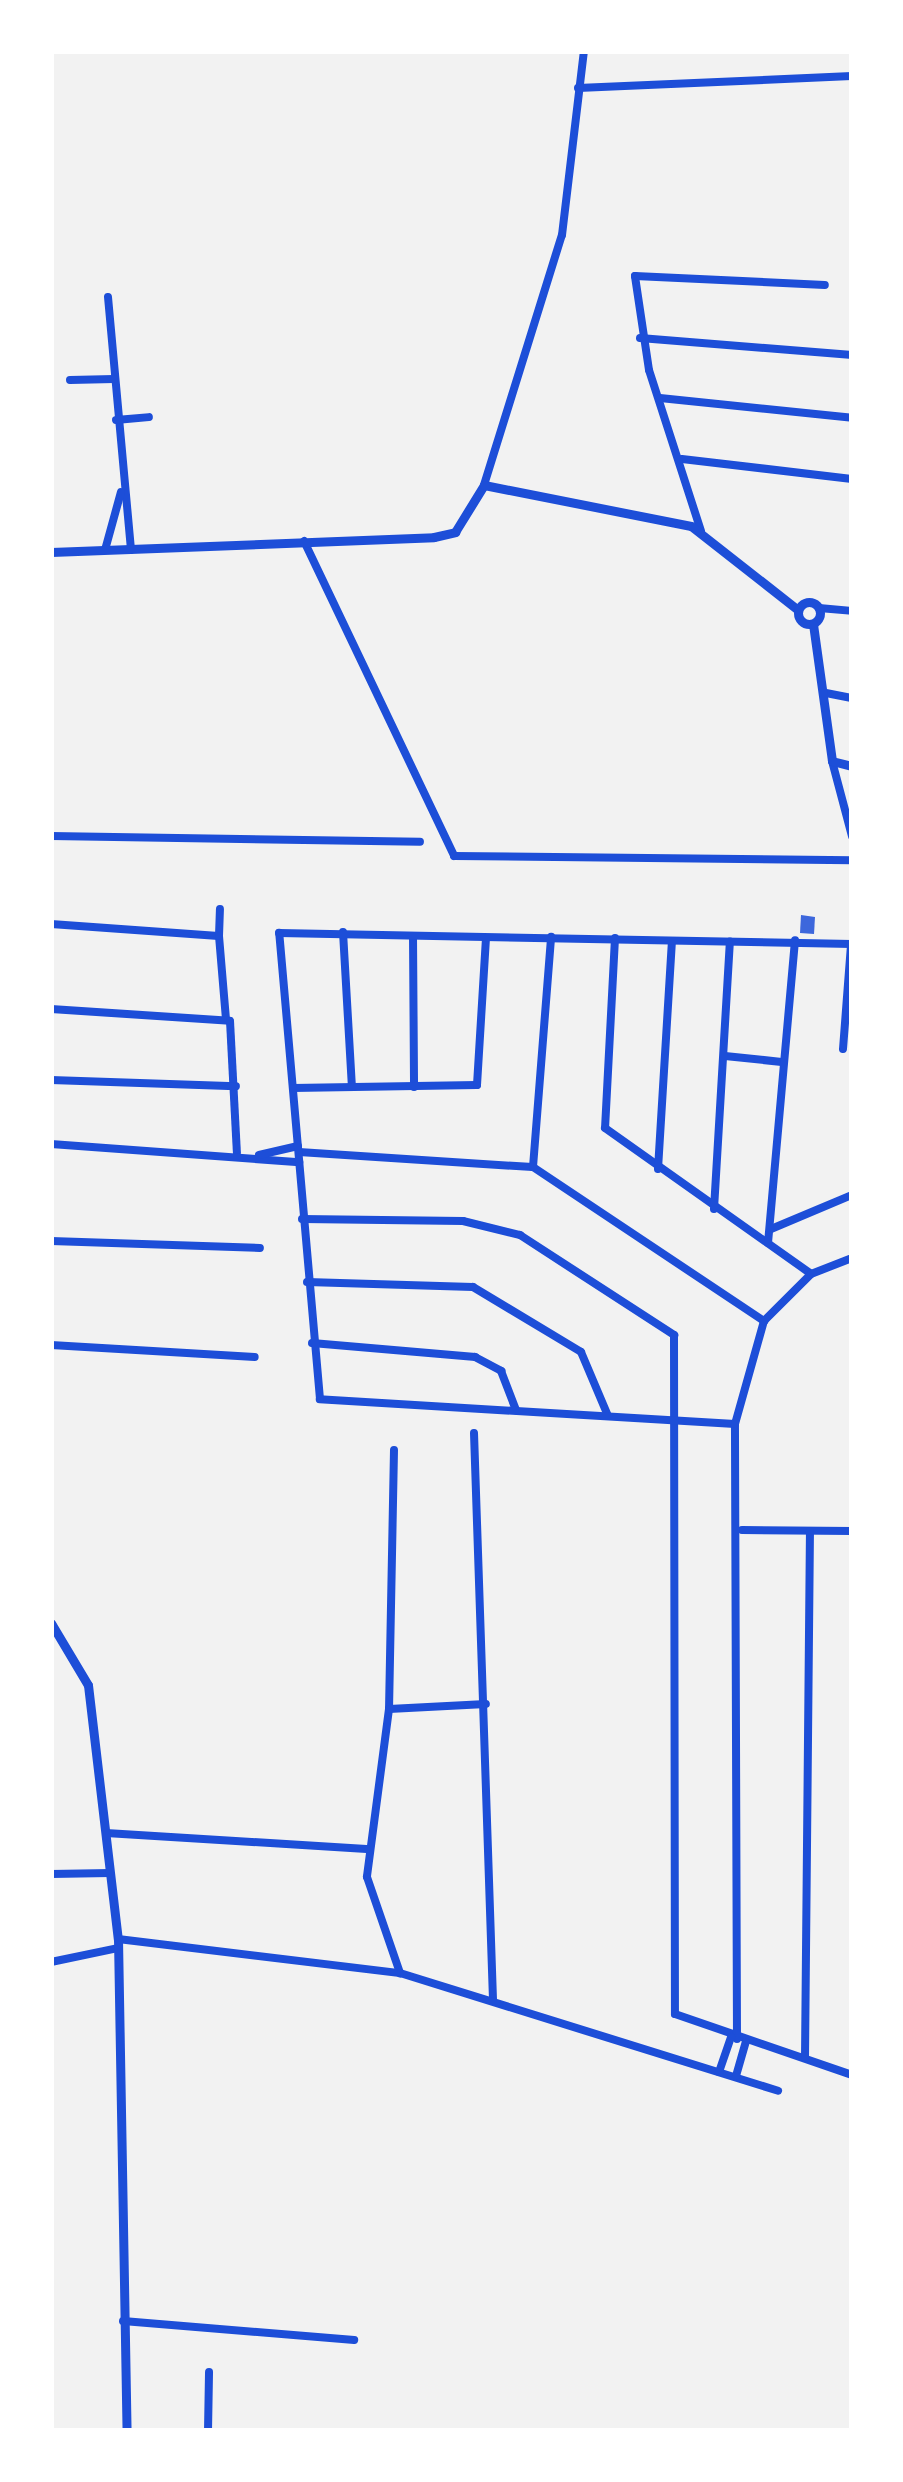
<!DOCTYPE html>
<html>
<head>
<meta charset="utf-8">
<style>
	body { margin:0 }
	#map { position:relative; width:903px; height:2482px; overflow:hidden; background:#f2f2f2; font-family:Lora,serif }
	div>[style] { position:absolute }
	.building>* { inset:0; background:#3d67dc }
	.minor>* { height:8px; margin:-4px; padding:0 4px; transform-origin:4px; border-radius:4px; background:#1d4ed8 }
	.tertiary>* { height:9px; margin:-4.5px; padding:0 4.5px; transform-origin:4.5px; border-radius:4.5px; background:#1d4ed8 }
	.tertiary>.ring { margin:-4.5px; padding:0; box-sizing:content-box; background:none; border:9px solid #1d4ed8; border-radius:50% }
	span { translate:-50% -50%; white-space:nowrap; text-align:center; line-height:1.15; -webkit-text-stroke:12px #fff; paint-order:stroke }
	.frame { position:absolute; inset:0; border:54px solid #fff; pointer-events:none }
</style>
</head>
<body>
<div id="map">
	<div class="building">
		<div style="clip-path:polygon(801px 915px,815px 917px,814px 934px,800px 933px)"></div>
	</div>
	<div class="minor">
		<div style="left:578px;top:88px;width:274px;rotate:-2.5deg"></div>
		<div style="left:108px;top:297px;width:254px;rotate:84.8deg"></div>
		<div style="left:640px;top:338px;width:213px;rotate:4.6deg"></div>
		<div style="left:70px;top:380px;width:44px;rotate:-1.3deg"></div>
		<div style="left:660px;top:398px;width:193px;rotate:5.9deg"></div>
		<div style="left:116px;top:420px;width:33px;rotate:-5deg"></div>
		<div style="left:682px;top:459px;width:171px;rotate:6.7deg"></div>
		<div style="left:484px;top:485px;width:262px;rotate:-72.7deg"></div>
		<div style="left:562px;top:235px;width:185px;rotate:-83.2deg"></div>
		<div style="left:701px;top:531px;width:169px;rotate:-107.9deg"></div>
		<div style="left:649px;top:370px;width:95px;rotate:-98.5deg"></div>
		<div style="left:635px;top:276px;width:190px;rotate:2.7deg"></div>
		<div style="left:304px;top:541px;width:349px;rotate:64.5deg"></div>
		<div style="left:454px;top:856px;width:398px;rotate:0.6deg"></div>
		<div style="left:105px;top:550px;width:60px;rotate:-74.6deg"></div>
		<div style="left:819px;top:608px;width:33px;rotate:5deg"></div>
		<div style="left:826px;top:693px;width:26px;rotate:11deg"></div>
		<div style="left:832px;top:761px;width:78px;rotate:75.1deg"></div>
		<div style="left:51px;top:836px;width:369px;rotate:0.9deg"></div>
		<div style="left:51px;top:924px;width:168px;rotate:4.1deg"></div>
		<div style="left:219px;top:936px;width:83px;rotate:85.2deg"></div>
		<div style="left:343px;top:932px;width:154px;rotate:86.7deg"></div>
		<div style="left:219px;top:936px;width:27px;rotate:-88deg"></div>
		<div style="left:413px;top:936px;width:151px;rotate:89.6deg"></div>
		<div style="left:615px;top:938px;width:190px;rotate:93deg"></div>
		<div style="left:605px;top:1128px;width:252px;rotate:35.3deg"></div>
		<div style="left:51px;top:1009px;width:179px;rotate:3.8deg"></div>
		<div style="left:230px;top:1021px;width:132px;rotate:87deg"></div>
		<div style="left:843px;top:1049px;width:105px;rotate:-85.6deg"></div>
		<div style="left:725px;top:1056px;width:57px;rotate:6deg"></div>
		<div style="left:51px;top:1080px;width:185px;rotate:1.9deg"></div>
		<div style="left:293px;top:1088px;width:184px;rotate:-0.9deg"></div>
		<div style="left:477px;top:1085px;width:147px;rotate:-86.5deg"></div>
		<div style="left:51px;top:1144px;width:249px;rotate:4.2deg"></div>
		<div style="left:299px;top:1152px;width:234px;rotate:3.7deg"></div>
		<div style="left:533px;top:1167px;width:278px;rotate:33.7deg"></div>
		<div style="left:259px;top:1155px;width:40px;rotate:-13deg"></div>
		<div style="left:533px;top:1167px;width:231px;rotate:-85.5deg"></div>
		<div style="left:658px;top:1169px;width:227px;rotate:-86.5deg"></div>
		<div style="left:714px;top:1209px;width:268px;rotate:-86.6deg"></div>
		<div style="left:302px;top:1219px;width:161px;rotate:0.7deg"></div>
		<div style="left:463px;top:1221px;width:59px;rotate:13.8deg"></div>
		<div style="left:520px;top:1235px;width:184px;rotate:33deg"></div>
		<div style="left:674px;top:1335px;width:679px;rotate:89.92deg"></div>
		<div style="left:675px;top:2014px;width:187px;rotate:19deg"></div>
		<div style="left:771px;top:1229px;width:88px;rotate:-22.8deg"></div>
		<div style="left:51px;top:1241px;width:209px;rotate:1.9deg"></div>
		<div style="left:768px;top:1243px;width:304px;rotate:-84.9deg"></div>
		<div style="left:307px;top:1282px;width:166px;rotate:1.7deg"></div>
		<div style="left:473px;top:1287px;width:126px;rotate:31deg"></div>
		<div style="left:581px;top:1352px;width:69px;rotate:67.1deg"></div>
		<div style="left:312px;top:1343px;width:164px;rotate:4.9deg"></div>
		<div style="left:475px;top:1357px;width:30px;rotate:28deg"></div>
		<div style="left:501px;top:1371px;width:42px;rotate:69deg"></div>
		<div style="left:51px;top:1345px;width:204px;rotate:3.4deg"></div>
		<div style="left:735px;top:1424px;width:416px;rotate:-176.6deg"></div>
		<div style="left:320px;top:1399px;width:468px;rotate:-95deg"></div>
		<div style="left:279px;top:933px;width:573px;rotate:1.1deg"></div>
		<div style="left:474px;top:1433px;width:567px;rotate:88.08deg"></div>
		<div style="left:394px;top:1450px;width:259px;rotate:91.1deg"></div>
		<div style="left:389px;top:1709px;width:169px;rotate:97.5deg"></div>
		<div style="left:367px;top:1877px;width:102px;rotate:71deg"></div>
		<div style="left:742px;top:1530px;width:110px;rotate:0.5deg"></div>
		<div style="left:389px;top:1709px;width:97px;rotate:-3deg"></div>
		<div style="left:106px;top:1833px;width:261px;rotate:3.5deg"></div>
		<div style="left:51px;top:1874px;width:59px;rotate:-1deg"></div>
		<div style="left:118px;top:1939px;width:284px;rotate:6.9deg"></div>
		<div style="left:400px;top:1973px;width:396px;rotate:17.3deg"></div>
		<div style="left:51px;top:1962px;width:68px;rotate:-11.8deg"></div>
		<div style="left:737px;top:2039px;width:615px;rotate:-90.19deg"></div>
		<div style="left:735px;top:1424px;width:107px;rotate:-74.3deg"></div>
		<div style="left:764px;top:1321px;width:66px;rotate:-45deg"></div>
		<div style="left:811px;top:1274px;width:44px;rotate:-21.3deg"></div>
		<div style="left:805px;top:2058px;width:527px;rotate:-89.46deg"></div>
		<div style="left:719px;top:2072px;width:37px;rotate:-71deg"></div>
		<div style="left:736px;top:2076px;width:35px;rotate:-74deg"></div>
		<div style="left:123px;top:2321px;width:232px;rotate:4.7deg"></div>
		<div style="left:208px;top:2431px;width:59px;rotate:-89deg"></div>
	</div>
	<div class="tertiary">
		<div style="left:51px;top:552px;width:383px;rotate:-2.2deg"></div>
		<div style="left:434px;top:537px;width:22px;rotate:-13deg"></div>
		<div style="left:455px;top:532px;width:55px;rotate:-58.3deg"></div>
		<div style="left:484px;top:485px;width:211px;rotate:11.2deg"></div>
		<div style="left:691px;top:526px;width:136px;rotate:38.1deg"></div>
		<div class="ring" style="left:798px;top:602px;width:13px;height:13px"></div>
		<div style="left:813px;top:624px;width:138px;rotate:82.1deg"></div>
		<div style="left:832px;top:761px;width:21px;rotate:14deg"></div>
		<div style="left:51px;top:1623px;width:72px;rotate:59.2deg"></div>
		<div style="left:88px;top:1685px;width:256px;rotate:83.3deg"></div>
		<div style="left:118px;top:1939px;width:492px;rotate:89deg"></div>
	</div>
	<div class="frame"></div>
</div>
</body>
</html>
